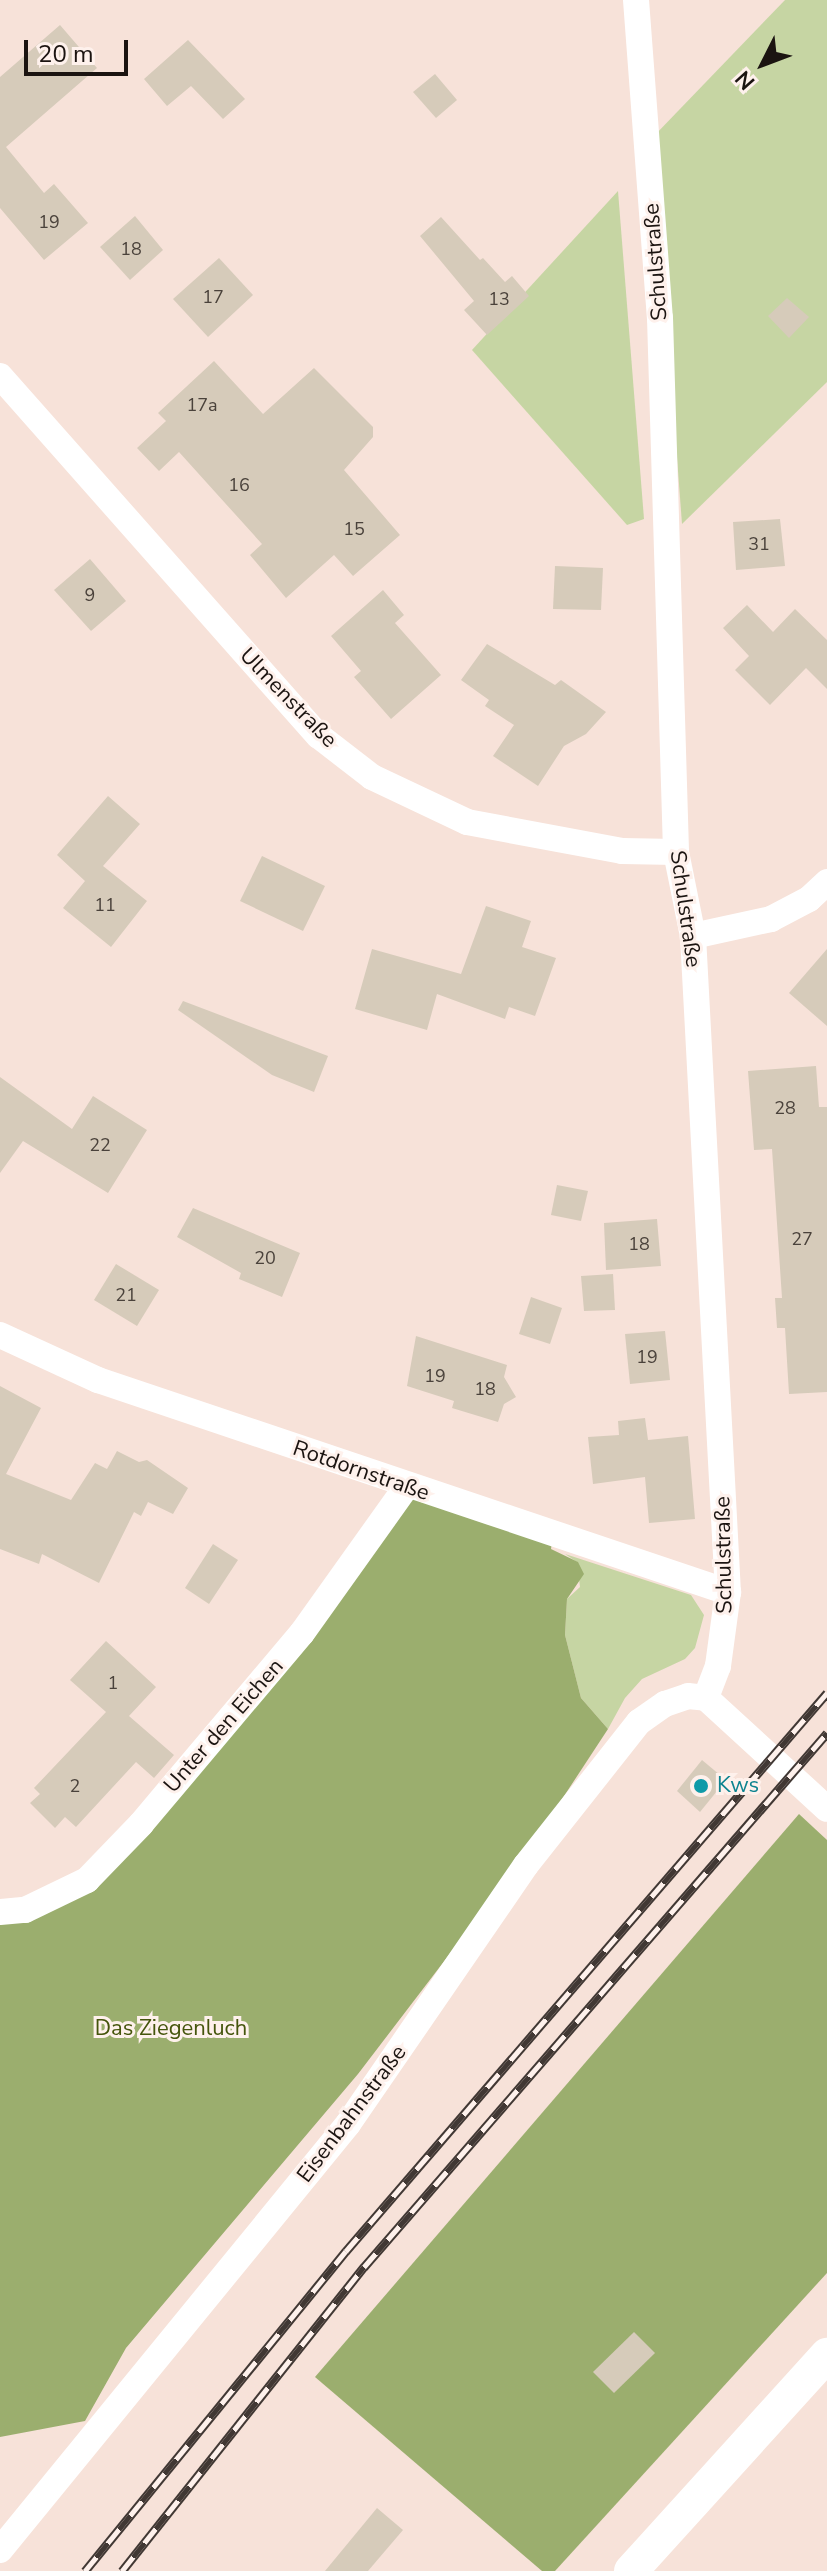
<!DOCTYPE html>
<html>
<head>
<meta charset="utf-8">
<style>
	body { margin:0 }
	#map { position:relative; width:827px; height:2571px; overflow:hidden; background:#f7e2d9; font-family:"Nunito Sans",sans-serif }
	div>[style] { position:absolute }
	.green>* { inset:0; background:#c6d5a3 }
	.forest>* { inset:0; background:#9bae6e }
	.building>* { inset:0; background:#d6cbba }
	.minor>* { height:26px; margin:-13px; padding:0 13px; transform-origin:13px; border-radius:13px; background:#fff }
	.tertiary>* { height:34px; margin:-17px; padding:0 17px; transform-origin:17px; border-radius:17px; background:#fff }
	.rail>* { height:9px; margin-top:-4.5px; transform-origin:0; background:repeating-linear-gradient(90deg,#fef1ec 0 18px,#413834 0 36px); box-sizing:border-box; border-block:2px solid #413834 }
	.dots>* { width:22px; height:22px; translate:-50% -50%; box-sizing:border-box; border:4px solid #fef1ec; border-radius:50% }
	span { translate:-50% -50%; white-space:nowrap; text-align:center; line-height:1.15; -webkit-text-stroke:6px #fef1ec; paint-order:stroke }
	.number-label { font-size:18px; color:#4a423b }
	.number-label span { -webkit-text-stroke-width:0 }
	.street-label { font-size:22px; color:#1b1411 }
	.culture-label { font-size:22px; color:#0d838f }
	.left { translate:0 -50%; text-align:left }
	.park-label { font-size:22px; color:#45550c }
	.north { position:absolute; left:723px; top:24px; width:80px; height:80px; -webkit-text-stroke:6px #fef1ec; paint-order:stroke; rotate:228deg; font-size:22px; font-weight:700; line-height:32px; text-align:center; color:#1b1411 }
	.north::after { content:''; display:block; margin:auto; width:28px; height:36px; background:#1b1411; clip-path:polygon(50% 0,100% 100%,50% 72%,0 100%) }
	.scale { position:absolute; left:24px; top:40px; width:104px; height:36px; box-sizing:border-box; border:4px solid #1b1411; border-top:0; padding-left:10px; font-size:24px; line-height:28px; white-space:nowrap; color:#1b1411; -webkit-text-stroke:6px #fef1ec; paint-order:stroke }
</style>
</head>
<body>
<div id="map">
	<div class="green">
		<div style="clip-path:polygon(785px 0,827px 0,827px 382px,682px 524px,653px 137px)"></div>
		<div style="clip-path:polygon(618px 191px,644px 519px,627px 525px,472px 350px)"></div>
		<div style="clip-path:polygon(565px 1554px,691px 1595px,704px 1615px,695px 1648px,685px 1659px,642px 1679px,625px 1698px,608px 1729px,581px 1698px,565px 1635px,567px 1599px,580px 1587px,577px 1562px)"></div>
	</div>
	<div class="forest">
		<div style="clip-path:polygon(406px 1487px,553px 1535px,551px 1549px,578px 1562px,584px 1574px,567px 1599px,565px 1635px,581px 1698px,608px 1729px,526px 1854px,358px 2074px,126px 2348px,85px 2421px,0 2437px,0 1912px,87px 1880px)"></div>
		<div style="clip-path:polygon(799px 1814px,827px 1840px,827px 2273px,555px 2571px,542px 2571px,315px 2377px)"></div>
	</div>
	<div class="building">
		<div style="clip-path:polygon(60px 25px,97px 68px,6px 147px,44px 193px,54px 184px,88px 223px,44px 260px,0 208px,0 77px)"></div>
		<div style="clip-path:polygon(188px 40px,245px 99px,223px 119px,191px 86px,167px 106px,144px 79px)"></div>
		<div style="clip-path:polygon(435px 74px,457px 100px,436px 118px,413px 92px)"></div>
		<div style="clip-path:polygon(135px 216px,163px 250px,130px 280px,100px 247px)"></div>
		<div style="clip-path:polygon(441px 217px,480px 260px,483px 258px,505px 282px,512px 276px,529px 296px,487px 335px,464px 310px,474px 301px,420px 236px)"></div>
		<div style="clip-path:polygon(219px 258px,253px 295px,208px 337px,173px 299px)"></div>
		<div style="clip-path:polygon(787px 298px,809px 317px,789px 338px,768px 316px)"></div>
		<div style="clip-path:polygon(214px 361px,263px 414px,314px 368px,373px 427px,373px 437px,344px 470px,400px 535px,353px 576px,334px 555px,286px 598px,250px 555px,262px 544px,179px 452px,159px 471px,137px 448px,166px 421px,158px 413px)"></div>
		<div style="clip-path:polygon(780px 519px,785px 566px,736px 570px,733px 522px)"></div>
		<div style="clip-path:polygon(90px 559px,126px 601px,91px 631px,54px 590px)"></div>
		<div style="clip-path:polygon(555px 566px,603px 568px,601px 610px,553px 609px)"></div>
		<div style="clip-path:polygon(383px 590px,404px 615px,395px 623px,441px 675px,391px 719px,354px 677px,361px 671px,331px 636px)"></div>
		<div style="clip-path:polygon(747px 605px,773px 632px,795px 609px,827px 640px,827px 689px,806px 668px,770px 705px,735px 670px,749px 656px,723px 628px)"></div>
		<div style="clip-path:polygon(487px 644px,555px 685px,561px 680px,606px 712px,586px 734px,564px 746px,538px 786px,493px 756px,514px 725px,485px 706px,489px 700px,461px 680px)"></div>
		<div style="clip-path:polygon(108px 796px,140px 824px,103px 866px,147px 901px,111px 947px,63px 908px,85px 881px,57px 855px)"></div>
		<div style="clip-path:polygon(262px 856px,325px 886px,303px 931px,240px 901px)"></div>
		<div style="clip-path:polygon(486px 906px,531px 921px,522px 947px,556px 958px,535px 1016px,509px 1007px,505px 1019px,437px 994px,427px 1030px,355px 1009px,372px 949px,461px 974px)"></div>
		<div style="clip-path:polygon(827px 949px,827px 1026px,789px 993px)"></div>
		<div style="clip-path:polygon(183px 1001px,328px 1056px,314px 1092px,272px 1075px,178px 1010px)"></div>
		<div style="clip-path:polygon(816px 1066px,819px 1107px,827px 1107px,827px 1392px,789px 1394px,785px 1328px,777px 1328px,775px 1298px,782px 1298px,772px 1149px,754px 1150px,748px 1071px)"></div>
		<div style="clip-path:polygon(0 1077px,72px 1129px,93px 1096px,147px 1130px,108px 1193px,23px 1141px,0 1173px)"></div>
		<div style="clip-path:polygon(557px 1185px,588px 1191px,581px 1221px,551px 1215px)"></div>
		<div style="clip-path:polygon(193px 1208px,300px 1253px,282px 1297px,239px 1279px,241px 1273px,177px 1237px)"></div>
		<div style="clip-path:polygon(657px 1219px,661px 1266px,606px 1270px,604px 1223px)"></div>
		<div style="clip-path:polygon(116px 1264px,159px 1290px,137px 1326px,94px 1300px)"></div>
		<div style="clip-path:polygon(613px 1274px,615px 1310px,584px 1311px,581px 1276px)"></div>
		<div style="clip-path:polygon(531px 1297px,562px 1308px,550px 1344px,519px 1334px)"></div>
		<div style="clip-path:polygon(665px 1331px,670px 1380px,630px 1384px,625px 1334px)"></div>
		<div style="clip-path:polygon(416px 1336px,507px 1365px,504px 1377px,516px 1397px,504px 1404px,498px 1422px,452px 1408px,454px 1401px,407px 1386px)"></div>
		<div style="clip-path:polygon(0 1386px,41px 1408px,6px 1474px,71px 1500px,95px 1463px,107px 1469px,117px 1451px,139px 1462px,147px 1460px,188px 1488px,173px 1514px,148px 1502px,141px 1516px,134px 1512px,99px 1583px,42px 1554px,39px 1564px,0 1549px)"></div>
		<div style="clip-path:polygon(645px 1418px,648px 1440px,688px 1436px,695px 1519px,649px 1523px,645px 1477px,593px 1484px,588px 1437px,619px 1435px,618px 1421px)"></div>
		<div style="clip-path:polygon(213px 1544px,238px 1560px,209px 1604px,185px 1588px)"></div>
		<div style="clip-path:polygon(106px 1641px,156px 1687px,129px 1716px,174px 1755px,154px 1778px,136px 1762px,76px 1827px,65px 1817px,55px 1828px,30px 1803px,40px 1794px,34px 1788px,106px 1712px,70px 1680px)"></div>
		<div style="clip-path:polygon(702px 1760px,726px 1780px,700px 1812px,677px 1791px)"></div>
		<div style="clip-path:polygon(634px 2332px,655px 2353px,614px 2393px,593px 2372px)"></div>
		<div style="clip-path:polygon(377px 2508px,403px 2530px,368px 2571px,325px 2571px)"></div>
	</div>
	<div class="minor">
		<div style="left:636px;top:0;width:319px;rotate:85.7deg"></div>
		<div style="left:660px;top:318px;width:534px;rotate:88.28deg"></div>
		<div style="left:676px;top:852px;width:86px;rotate:78.6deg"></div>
		<div style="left:693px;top:936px;width:657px;rotate:86.95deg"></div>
		<div style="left:728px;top:1592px;width:75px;rotate:97.7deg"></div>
		<div style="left:718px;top:1666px;width:34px;rotate:111deg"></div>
		<div style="left:0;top:376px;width:481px;rotate:48.5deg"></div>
		<div style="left:319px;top:736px;width:67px;rotate:37.7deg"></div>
		<div style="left:372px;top:777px;width:105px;rotate:25.3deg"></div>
		<div style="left:467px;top:822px;width:158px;rotate:10.6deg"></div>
		<div style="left:622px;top:851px;width:54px;rotate:1.1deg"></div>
		<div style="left:693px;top:936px;width:80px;rotate:-12.3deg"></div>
		<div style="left:771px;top:919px;width:43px;rotate:-27.8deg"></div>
		<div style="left:809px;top:899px;width:25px;rotate:-43deg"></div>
		<div style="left:0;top:1335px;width:108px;rotate:24.7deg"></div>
		<div style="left:98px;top:1380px;width:665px;rotate:18.6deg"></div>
		<div style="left:0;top:1912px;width:25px;rotate:-5deg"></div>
		<div style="left:25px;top:1910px;width:69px;rotate:-25.8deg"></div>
		<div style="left:87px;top:1880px;width:78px;rotate:-46deg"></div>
		<div style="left:141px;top:1824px;width:250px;rotate:-49.9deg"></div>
		<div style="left:302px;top:1633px;width:179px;rotate:-54.5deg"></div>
		<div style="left:0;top:2550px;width:550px;rotate:-50.75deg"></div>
		<div style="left:348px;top:2124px;width:314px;rotate:-55.5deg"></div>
		<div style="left:526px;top:1865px;width:182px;rotate:-51.7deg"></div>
		<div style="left:639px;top:1722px;width:32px;rotate:-35deg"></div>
		<div style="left:665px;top:1704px;width:24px;rotate:-19deg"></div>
		<div style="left:688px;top:1696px;width:18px;rotate:6deg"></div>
		<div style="left:706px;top:1698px;width:164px;rotate:42.5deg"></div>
	</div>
	<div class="tertiary">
		<div style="left:631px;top:2571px;width:292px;rotate:-47.8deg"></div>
	</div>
	<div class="rail">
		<div style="left:85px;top:2571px;width:413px;rotate:-50.8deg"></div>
		<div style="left:346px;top:2251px;width:737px;rotate:-49.24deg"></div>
		<div style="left:122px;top:2571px;width:389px;rotate:-51.5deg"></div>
		<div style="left:364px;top:2267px;width:707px;rotate:-49.07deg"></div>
	</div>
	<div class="dots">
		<div style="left:701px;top:1786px;background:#0f9aa8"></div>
	</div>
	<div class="number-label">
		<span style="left:49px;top:222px">19</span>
		<span style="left:131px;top:249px">18</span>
		<span style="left:213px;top:297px">17</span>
		<span style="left:499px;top:299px">13</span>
		<span style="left:202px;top:405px">17a</span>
		<span style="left:239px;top:485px">16</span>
		<span style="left:354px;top:529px">15</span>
		<span style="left:759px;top:544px">31</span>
		<span style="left:90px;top:595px">9</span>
		<span style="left:105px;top:905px">11</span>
		<span style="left:785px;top:1108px">28</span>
		<span style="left:100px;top:1145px">22</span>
		<span style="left:802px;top:1239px">27</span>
		<span style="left:639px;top:1244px">18</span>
		<span style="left:265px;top:1258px">20</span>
		<span style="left:126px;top:1295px">21</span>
		<span style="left:647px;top:1357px">19</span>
		<span style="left:435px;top:1376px">19</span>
		<span style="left:485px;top:1389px">18</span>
		<span style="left:113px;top:1683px">1</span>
		<span style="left:75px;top:1786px">2</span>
	</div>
	<div class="street-label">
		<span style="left:656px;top:262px;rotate:-94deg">Schulstraße</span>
		<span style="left:288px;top:698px;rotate:46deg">Ulmenstraße</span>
		<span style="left:685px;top:909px;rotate:82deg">Schulstraße</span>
		<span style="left:361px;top:1471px;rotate:19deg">Rotdornstraße</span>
		<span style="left:724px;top:1555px;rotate:-91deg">Schulstraße</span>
		<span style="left:224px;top:1726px;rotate:-49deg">Unter den Eichen</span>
		<span style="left:352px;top:2114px;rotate:-53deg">Eisenbahnstraße</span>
	</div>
	<div class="culture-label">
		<span class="left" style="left:717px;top:1786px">Kws</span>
	</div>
	<div class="park-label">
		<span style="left:171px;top:2029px">Das Ziegenluch</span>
	</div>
	<div class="north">N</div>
	<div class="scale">20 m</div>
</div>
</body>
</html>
